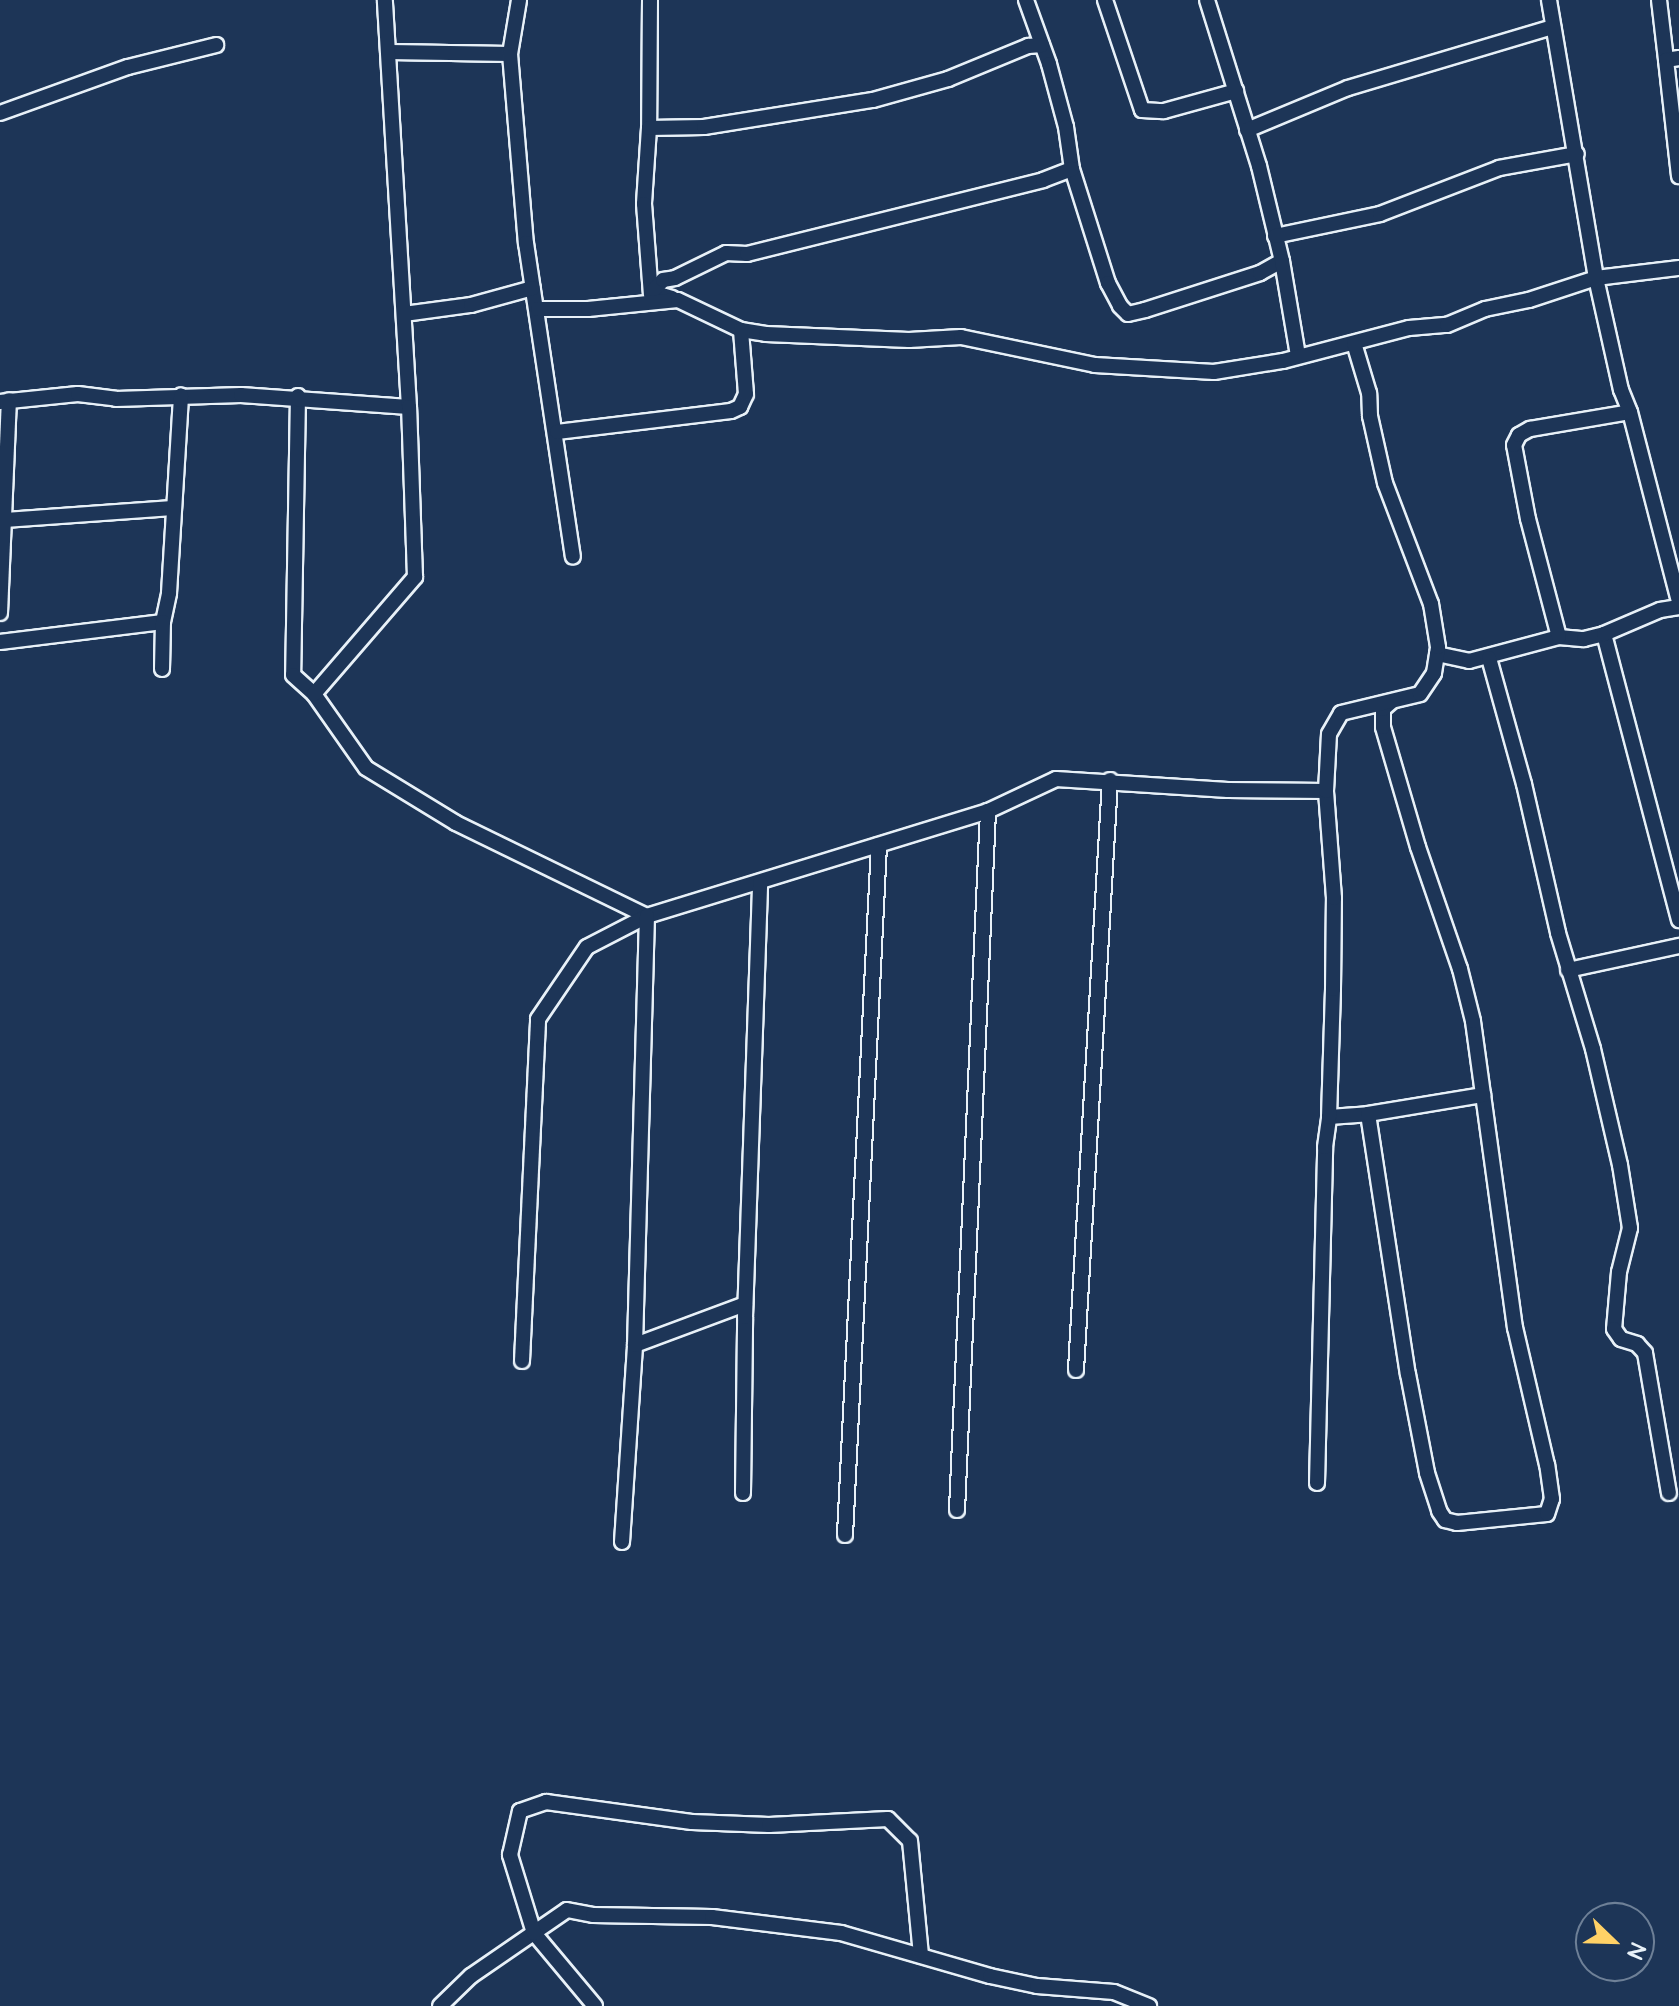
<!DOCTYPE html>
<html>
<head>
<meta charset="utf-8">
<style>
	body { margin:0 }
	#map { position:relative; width:1679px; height:2006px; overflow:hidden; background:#1d3557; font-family:"Architects Daughter",sans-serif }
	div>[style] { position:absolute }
	.roads { filter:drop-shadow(2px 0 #e8f1f8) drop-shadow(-2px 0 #e8f1f8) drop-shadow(0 2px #e8f1f8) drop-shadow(0 -2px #e8f1f8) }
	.minor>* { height:14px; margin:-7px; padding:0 7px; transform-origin:7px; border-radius:7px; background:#1d3557 }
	span { translate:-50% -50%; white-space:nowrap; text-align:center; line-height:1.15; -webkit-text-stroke:7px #1d3557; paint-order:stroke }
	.north { position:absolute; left:1575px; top:1902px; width:80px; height:80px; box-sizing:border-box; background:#1d3557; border:2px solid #6e8097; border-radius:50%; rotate:113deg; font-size:22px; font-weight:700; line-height:32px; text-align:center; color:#e8f1f8 }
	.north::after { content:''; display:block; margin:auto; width:28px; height:36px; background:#ffd166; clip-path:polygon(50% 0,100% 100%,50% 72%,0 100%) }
</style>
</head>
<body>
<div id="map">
	<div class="roads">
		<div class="minor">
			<div style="left:650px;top:0;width:128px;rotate:90.4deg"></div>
			<div style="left:649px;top:128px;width:76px;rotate:93.8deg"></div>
			<div style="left:644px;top:204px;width:91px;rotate:85.6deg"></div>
			<div style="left:1026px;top:0;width:68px;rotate:70.2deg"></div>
			<div style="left:1049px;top:64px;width:65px;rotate:74.9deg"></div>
			<div style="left:1066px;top:127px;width:42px;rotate:81.9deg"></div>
			<div style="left:1072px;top:169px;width:120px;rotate:72.5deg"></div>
			<div style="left:1108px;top:283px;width:26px;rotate:62deg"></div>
			<div style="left:1120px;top:306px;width:11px;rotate:45deg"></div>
			<div style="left:1128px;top:314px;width:17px;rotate:-13deg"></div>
			<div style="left:1145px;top:310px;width:121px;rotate:-17.8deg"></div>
			<div style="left:1260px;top:273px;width:25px;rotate:-29deg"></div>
			<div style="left:1105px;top:0;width:116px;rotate:71.4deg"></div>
			<div style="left:1142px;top:110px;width:22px;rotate:3deg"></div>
			<div style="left:1164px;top:111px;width:75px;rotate:-15.5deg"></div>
			<div style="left:1207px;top:0;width:174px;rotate:72.6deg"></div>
			<div style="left:1259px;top:166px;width:98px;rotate:76.4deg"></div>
			<div style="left:1282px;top:261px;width:96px;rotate:80.4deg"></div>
			<div style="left:1659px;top:0;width:60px;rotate:83.3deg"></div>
			<div style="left:1666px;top:60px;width:13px;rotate:-9deg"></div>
			<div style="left:390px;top:52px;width:120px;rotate:1deg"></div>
			<div style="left:510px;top:54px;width:55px;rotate:-80.5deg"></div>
			<div style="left:510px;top:54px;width:190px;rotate:85.2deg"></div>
			<div style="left:526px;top:243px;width:317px;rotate:81.5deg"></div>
			<div style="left:1666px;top:60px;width:117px;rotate:83.6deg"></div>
			<div style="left:0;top:113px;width:136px;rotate:-19.8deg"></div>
			<div style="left:128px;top:67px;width:91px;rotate:-14deg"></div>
			<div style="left:649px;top:128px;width:55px;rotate:-1deg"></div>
			<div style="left:704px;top:127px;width:171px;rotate:-9.1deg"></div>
			<div style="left:873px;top:100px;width:78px;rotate:-15.6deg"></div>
			<div style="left:948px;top:79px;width:87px;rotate:-22.4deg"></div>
			<div style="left:1028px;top:46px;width:14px;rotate:-4deg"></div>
			<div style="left:1247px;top:130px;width:109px;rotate:-22.6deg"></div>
			<div style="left:1348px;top:88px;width:214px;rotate:-16.6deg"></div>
			<div style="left:1275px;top:236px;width:107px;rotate:-11.8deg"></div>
			<div style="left:1380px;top:214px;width:128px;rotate:-21.1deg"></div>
			<div style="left:1499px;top:168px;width:79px;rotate:-10.2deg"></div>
			<div style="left:672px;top:298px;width:21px;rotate:-163deg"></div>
			<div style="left:652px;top:292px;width:16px;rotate:-47deg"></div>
			<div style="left:663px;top:280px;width:12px;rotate:-9deg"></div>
			<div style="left:675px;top:278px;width:57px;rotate:-26.1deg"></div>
			<div style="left:726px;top:253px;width:21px;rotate:3deg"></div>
			<div style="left:747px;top:254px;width:305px;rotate:-14deg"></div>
			<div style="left:1043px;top:180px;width:31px;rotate:-21deg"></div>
			<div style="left:538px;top:309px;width:50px"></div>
			<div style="left:588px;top:309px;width:90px;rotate:-5.7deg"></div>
			<div style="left:678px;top:300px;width:70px;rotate:25.5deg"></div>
			<div style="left:741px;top:330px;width:25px;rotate:9deg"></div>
			<div style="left:766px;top:334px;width:143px;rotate:2.4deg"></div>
			<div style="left:909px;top:340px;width:52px;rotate:-3.3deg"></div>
			<div style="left:961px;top:337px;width:137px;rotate:11.8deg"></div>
			<div style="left:1095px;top:365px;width:119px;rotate:3.4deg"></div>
			<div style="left:1214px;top:372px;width:70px;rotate:-9.1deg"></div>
			<div style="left:1283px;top:361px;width:130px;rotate:-14.7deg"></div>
			<div style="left:1409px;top:328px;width:38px;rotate:-5deg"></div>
			<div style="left:1447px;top:325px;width:41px;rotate:-22.8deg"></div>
			<div style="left:1485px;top:309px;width:45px;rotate:-11.6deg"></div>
			<div style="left:1529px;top:300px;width:71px;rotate:-18.2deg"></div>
			<div style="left:1596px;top:278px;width:84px;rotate:-6.9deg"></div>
			<div style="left:404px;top:314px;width:68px;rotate:-7.7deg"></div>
			<div style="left:471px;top:305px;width:64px;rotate:-15.3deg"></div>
			<div style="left:298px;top:396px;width:279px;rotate:91deg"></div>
			<div style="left:293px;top:675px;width:28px;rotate:42deg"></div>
			<div style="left:314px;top:694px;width:90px;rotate:54.9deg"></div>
			<div style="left:366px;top:768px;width:105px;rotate:31.4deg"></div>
			<div style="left:456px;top:823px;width:212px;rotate:26deg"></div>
			<div style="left:0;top:402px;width:78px;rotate:-5.9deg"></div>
			<div style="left:78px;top:394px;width:38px;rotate:7deg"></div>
			<div style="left:116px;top:399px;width:125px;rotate:-1.8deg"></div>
			<div style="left:241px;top:395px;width:168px;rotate:4.1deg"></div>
			<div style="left:409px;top:407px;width:408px;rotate:-93.4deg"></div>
			<div style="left:1630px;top:412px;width:196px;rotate:75.5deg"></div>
			<div style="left:557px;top:432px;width:175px;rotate:-6.9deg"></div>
			<div style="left:731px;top:411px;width:10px;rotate:-24deg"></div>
			<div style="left:740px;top:407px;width:14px;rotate:-65deg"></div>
			<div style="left:746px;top:394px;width:64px;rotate:-94.5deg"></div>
			<div style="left:4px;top:520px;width:169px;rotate:-4.1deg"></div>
			<div style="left:0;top:613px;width:213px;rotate:-87.6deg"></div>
			<div style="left:1604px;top:634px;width:296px;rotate:75.3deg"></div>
			<div style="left:1559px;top:637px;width:25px;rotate:5deg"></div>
			<div style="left:1584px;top:639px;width:21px;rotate:-14deg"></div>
			<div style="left:1604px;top:634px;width:61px;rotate:-23.2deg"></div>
			<div style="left:1660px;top:610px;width:19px;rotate:-9deg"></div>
			<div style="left:0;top:642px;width:164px;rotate:-7deg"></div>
			<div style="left:163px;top:622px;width:30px;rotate:-78deg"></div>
			<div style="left:169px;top:593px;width:198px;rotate:-86.5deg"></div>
			<div style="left:1437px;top:654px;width:33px;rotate:12deg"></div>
			<div style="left:1469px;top:661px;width:93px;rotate:-14.9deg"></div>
			<div style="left:1559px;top:637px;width:122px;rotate:-104.7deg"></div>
			<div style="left:1528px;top:519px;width:75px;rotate:-100.7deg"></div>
			<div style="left:1514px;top:445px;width:11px;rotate:-63deg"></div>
			<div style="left:1519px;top:435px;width:13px;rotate:-29deg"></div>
			<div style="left:1530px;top:429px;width:101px;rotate:-9.6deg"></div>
			<div style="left:1630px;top:412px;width:24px;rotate:-112deg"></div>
			<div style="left:1621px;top:390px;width:115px;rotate:-102.6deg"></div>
			<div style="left:1596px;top:278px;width:282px;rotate:-99.6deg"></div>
			<div style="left:1489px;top:658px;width:131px;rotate:74.5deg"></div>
			<div style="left:1524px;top:784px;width:153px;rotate:77.1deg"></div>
			<div style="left:1558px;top:933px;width:121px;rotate:73.2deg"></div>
			<div style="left:1593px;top:1049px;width:119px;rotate:76.9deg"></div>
			<div style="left:1620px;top:1165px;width:64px;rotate:81deg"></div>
			<div style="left:1630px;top:1228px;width:45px;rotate:104deg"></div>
			<div style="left:1619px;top:1272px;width:57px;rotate:95deg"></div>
			<div style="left:1614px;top:1329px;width:12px;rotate:55deg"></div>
			<div style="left:1621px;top:1339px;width:17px;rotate:17deg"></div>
			<div style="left:1637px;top:1344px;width:12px;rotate:48deg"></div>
			<div style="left:1645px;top:1353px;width:142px;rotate:80.3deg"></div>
			<div style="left:162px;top:669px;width:47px;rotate:-88.8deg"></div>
			<div style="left:314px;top:694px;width:155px;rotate:-49.2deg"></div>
			<div style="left:415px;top:577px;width:170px;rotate:-92deg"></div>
			<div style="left:1568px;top:970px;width:114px;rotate:-12.2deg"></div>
			<div style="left:1368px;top:1114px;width:263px;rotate:81.3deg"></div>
			<div style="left:1408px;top:1374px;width:101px;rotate:79.1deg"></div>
			<div style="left:1427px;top:1473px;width:40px;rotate:72deg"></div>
			<div style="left:1439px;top:1511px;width:11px;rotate:56deg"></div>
			<div style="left:1445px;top:1520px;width:12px;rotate:14deg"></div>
			<div style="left:1457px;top:1523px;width:90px;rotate:-5.7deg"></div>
			<div style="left:1547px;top:1514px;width:16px;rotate:-72deg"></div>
			<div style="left:1552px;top:1499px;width:34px;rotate:-98deg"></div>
			<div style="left:1547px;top:1465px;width:141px;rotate:-103.1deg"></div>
			<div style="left:1515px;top:1328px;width:310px;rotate:-97.8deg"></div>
			<div style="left:1473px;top:1021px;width:54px;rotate:-104deg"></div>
			<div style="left:1460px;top:969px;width:129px;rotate:-109deg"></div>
			<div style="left:1418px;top:847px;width:125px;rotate:-106.3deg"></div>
			<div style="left:1383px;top:727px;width:18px;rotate:-90deg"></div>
			<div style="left:1383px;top:709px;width:11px;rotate:-41deg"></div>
			<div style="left:1329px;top:1117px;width:39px;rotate:-4deg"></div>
			<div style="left:1368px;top:1114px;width:117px;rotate:-9.4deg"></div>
			<div style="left:635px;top:1345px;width:117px;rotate:-20.4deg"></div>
			<div style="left:522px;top:1361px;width:342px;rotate:-87.3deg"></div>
			<div style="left:538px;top:1019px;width:87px;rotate:-55.8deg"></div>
			<div style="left:587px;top:947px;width:68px;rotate:-27.3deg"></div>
			<div style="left:647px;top:916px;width:357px;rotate:-17.1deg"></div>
			<div style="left:988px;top:811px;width:75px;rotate:-25.2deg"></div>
			<div style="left:1056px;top:779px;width:172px;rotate:3.7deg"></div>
			<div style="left:1228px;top:790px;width:98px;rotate:0.6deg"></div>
			<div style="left:1076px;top:1370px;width:591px;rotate:-86.7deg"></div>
			<div style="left:1317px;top:1483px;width:336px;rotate:-88.6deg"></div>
			<div style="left:1325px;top:1147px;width:30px;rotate:-82deg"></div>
			<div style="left:1329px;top:1117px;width:128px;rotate:-88.2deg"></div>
			<div style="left:1333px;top:989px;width:91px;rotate:-89.4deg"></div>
			<div style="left:1334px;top:898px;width:107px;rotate:-94.3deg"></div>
			<div style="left:1326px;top:791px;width:57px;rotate:-87deg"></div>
			<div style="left:1329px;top:734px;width:24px;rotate:-60deg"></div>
			<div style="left:1341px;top:713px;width:81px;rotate:-13.5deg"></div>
			<div style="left:1420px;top:694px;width:25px;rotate:-56deg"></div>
			<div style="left:1434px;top:673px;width:26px;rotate:-81deg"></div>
			<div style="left:1438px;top:647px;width:44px;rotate:-99.2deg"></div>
			<div style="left:1431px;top:604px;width:129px;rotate:-110.8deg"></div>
			<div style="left:1385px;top:483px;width:69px;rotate:-102.6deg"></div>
			<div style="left:1370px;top:416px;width:23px;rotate:-92deg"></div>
			<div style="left:1369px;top:393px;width:52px;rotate:-106.7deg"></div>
			<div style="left:743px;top:1493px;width:176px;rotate:-89.3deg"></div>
			<div style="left:745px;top:1317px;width:435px;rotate:-88deg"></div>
			<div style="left:957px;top:1510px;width:700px;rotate:-87.46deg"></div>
			<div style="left:845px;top:1535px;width:691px;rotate:-87.18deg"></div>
			<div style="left:622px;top:1542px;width:197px;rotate:-86.2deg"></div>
			<div style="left:635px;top:1345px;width:429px;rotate:-88.4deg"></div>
			<div style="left:440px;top:2006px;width:43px;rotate:-44.1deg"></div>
			<div style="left:471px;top:1976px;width:116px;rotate:-34.5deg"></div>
			<div style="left:567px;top:1910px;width:26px;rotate:11deg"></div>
			<div style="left:593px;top:1915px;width:119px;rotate:1deg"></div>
			<div style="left:712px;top:1917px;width:130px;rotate:7.1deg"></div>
			<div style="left:841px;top:1933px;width:155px;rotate:16.1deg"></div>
			<div style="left:990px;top:1976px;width:48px;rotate:12deg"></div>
			<div style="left:1037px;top:1986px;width:77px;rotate:4.5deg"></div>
			<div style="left:1114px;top:1992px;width:38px;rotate:22deg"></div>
			<div style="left:595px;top:2006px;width:95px;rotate:-129.9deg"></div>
			<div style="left:534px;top:1933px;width:82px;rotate:-107.1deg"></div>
			<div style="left:510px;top:1855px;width:45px;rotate:-77.2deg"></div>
			<div style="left:520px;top:1811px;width:28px;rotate:-19deg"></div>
			<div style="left:546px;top:1802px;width:147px;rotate:7.8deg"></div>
			<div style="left:692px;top:1822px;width:77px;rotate:2.2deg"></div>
			<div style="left:769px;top:1825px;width:119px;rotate:-2.9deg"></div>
			<div style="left:888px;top:1819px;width:31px;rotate:45deg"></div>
			<div style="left:910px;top:1841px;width:115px;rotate:84.5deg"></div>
		</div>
	</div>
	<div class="north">N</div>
</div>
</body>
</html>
